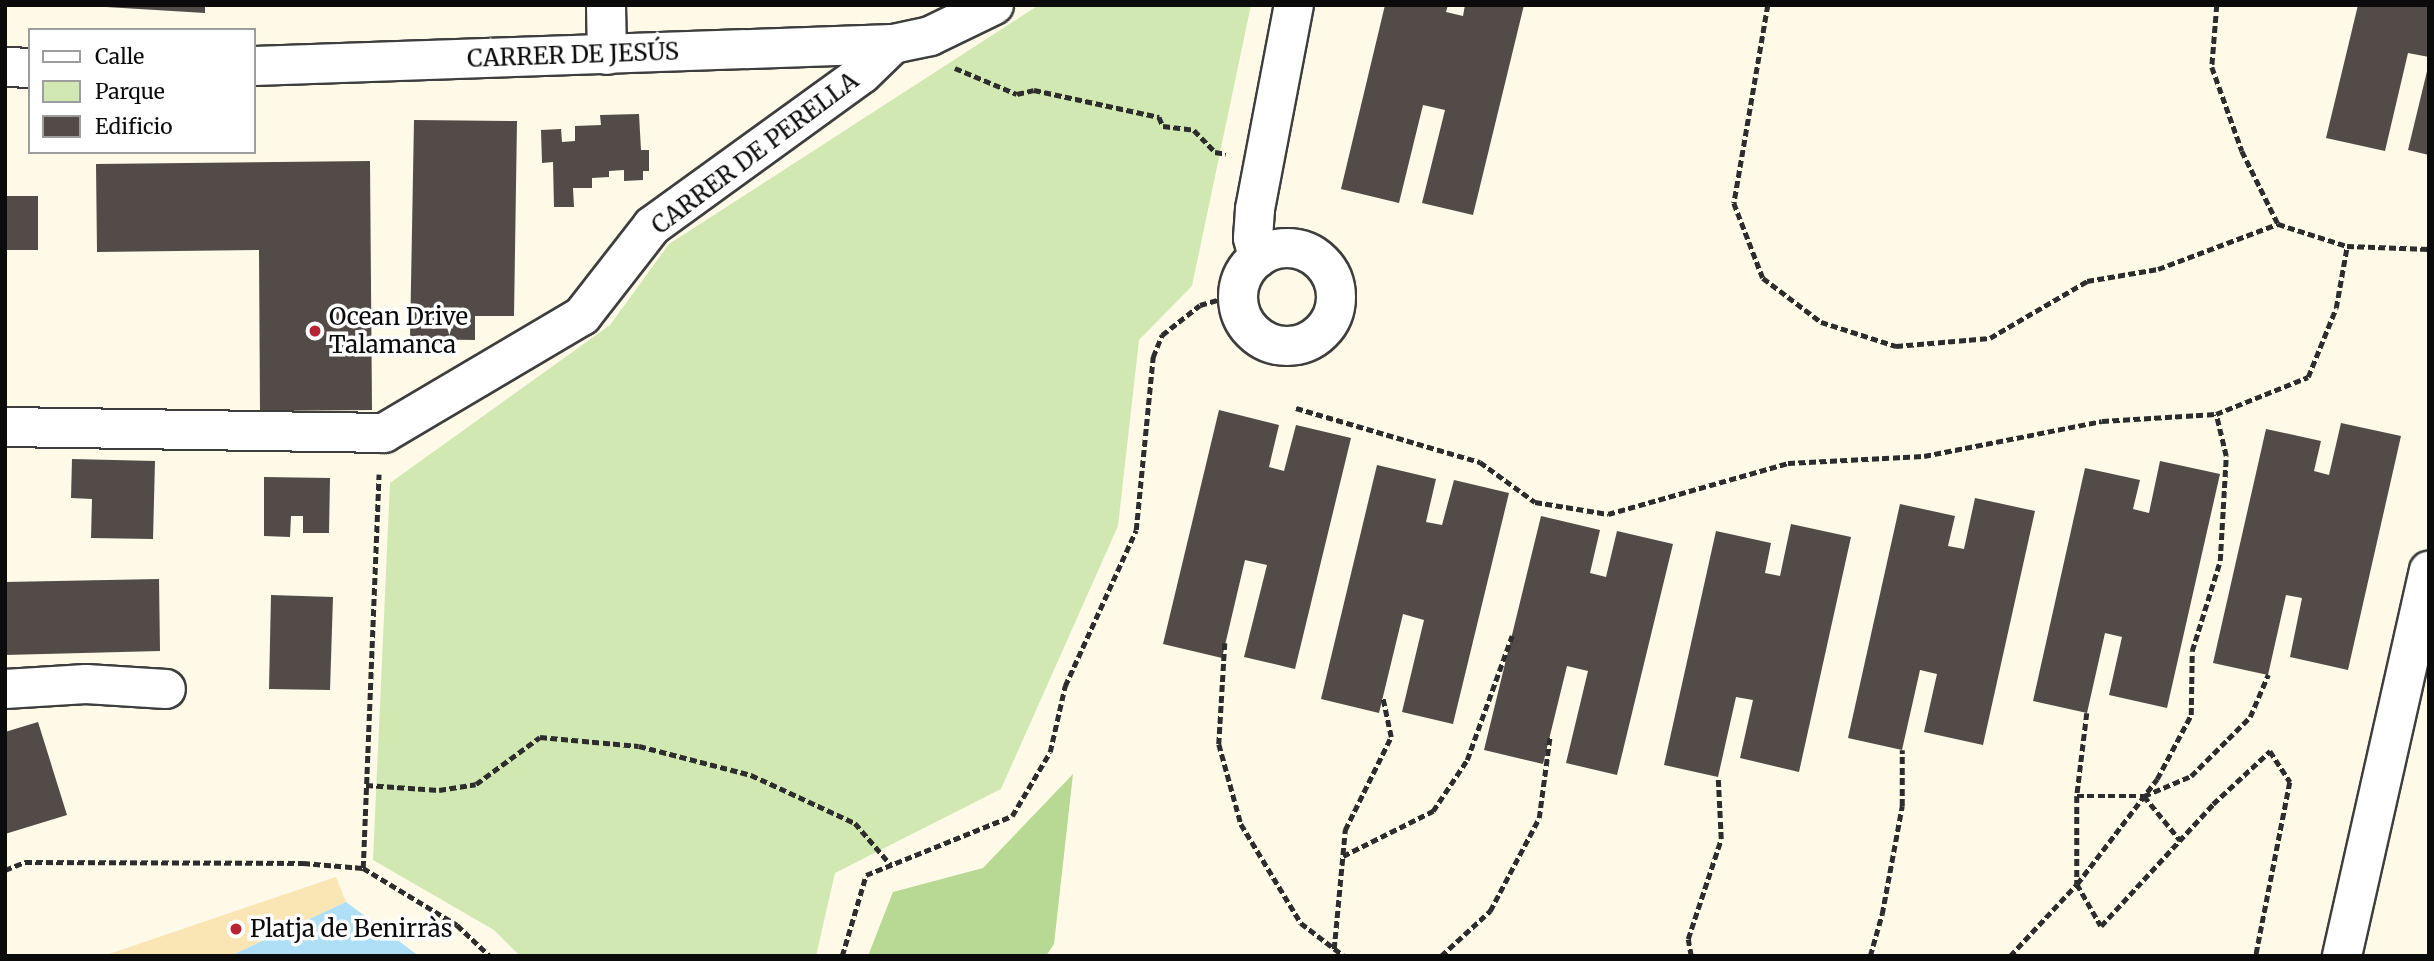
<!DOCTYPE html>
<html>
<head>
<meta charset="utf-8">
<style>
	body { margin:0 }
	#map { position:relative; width:2434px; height:961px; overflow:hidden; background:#fff9e8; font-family:Merriweather,serif }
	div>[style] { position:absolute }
	.green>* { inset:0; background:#d2e8b3 }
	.forest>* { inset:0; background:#b7d993 }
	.sand>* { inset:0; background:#fae6b5 }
	.water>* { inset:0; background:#aedff6 }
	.building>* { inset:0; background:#534b47 }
	.path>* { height:4.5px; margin-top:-2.25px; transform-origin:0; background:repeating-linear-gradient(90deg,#2d2d2d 0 7px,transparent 0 10.5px) }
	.roads { filter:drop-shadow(2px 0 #3e3e3e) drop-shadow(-2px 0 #3e3e3e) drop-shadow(0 2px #3e3e3e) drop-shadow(0 -2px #3e3e3e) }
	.minor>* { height:38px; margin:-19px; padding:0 19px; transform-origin:19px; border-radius:19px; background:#fff }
	.minor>.ring { margin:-19px; padding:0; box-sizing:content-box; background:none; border:38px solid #fff; border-radius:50% }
	.tertiary>* { height:38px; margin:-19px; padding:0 19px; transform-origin:19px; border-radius:19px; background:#fff }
	.dots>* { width:19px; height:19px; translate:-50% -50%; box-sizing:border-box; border:4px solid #fff; border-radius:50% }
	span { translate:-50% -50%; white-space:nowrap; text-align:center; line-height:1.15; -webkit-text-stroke:7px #fff; paint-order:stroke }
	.street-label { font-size:24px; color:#0b0b0b }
	.poi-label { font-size:24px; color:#0b0b0b }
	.left { translate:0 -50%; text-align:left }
	.frame { position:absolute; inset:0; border:7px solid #0b0b0b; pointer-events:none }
	.legend { position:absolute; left:28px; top:28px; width:228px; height:126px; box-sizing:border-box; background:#fff; border:2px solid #9d9d9d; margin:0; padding:9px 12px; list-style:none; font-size:21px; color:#0b0b0b }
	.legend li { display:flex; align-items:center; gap:14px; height:35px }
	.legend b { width:35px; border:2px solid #9d9d9d }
</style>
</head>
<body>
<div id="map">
	<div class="green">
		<div style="clip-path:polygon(1039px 5px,1251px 5px,1192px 286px,1139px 340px,1118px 526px,1001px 789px,835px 873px,816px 956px,520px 956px,494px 930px,373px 860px,390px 483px,610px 325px,669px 244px)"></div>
	</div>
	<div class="forest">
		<div style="clip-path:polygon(1073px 774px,1054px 944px,1046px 956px,868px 956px,893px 892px,983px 868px)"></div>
	</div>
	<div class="sand">
		<div style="clip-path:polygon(336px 877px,346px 902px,230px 956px,103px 956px)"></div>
	</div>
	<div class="water">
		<div style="clip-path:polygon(346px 902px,419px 956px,230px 956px)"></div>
	</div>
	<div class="building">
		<div style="clip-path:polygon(73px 5px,205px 5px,205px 13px)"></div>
		<div style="clip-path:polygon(1385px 5px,1448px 5px,1446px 12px,1463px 16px,1465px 5px,1524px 5px,1473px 215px,1422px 203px,1445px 110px,1423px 105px,1399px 203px,1341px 189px)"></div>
		<div style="clip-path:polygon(2358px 5px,2429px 5px,2429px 57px,2408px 53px,2385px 151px,2326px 138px)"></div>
		<div style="clip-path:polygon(2428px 67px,2429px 67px,2429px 155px,2408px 150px)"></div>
		<div style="clip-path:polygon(639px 114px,641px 150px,649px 150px,649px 171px,643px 171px,643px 180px,624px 181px,624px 170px,609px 171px,609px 177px,592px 178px,592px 188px,573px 188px,574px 207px,554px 207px,553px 162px,542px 163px,541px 130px,561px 129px,562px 142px,575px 141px,575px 126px,601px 125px,600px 115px)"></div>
		<div style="clip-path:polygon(414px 120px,517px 121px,514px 316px,475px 316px,475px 340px,410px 339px)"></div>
		<div style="clip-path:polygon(370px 161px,372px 410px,260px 411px,259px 250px,97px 252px,96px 164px)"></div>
		<div style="clip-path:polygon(5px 196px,38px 196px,38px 250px,5px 250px)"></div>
		<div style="clip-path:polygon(1219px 410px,1279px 425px,1269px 467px,1284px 471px,1296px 425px,1351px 438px,1295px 669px,1244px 657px,1267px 565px,1245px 560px,1222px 658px,1163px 644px)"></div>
		<div style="clip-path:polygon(2341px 423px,2401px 436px,2348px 670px,2290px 657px,2302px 598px,2286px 595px,2268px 675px,2213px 663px,2266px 429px,2321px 441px,2314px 471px,2329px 475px)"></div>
		<div style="clip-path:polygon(72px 459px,155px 461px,153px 539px,91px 538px,92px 499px,71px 498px)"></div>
		<div style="clip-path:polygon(2160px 461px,2220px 474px,2167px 708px,2109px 695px,2122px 637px,2105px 633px,2087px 713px,2033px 701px,2085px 468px,2140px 480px,2133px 509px,2149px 513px)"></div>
		<div style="clip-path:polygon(1377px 465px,1436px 479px,1426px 522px,1442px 525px,1454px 480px,1509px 493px,1453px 724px,1402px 712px,1424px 620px,1403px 614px,1379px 713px,1321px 699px)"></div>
		<div style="clip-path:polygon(264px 477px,330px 478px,329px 533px,303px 533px,303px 516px,291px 516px,290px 537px,264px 536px)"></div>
		<div style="clip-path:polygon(1975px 498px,2035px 511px,1983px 745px,1924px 732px,1937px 674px,1920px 670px,1902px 750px,1848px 738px,1900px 504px,1955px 516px,1948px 546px,1964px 549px)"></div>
		<div style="clip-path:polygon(1541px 516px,1600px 530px,1590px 573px,1606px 577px,1617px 531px,1673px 544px,1617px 775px,1566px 763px,1588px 671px,1567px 666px,1543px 764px,1484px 750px)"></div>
		<div style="clip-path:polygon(1791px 524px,1851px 537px,1799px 772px,1740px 758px,1753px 700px,1736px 697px,1718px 777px,1664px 765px,1716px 531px,1771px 543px,1765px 573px,1780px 576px)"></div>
		<div style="clip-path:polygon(159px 579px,160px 651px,5px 655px,5px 582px)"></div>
		<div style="clip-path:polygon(271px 595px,333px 597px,330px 690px,269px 689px)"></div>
		<div style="clip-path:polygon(38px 722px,67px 815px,5px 834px,5px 732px)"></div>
	</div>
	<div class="path">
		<div style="left:1768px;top:5px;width:201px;rotate:99.7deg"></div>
		<div style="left:1734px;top:203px;width:80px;rotate:68.9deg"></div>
		<div style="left:1763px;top:278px;width:73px;rotate:37.2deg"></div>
		<div style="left:1821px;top:322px;width:79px;rotate:17.7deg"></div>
		<div style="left:1896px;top:346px;width:94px;rotate:-4.9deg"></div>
		<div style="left:1990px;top:338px;width:113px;rotate:-30.4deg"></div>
		<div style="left:2087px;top:281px;width:72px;rotate:-9.6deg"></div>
		<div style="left:2158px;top:269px;width:128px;rotate:-20.6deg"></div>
		<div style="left:2278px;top:224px;width:72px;rotate:17.7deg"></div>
		<div style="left:2217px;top:5px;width:62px;rotate:94.6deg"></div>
		<div style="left:2212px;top:67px;width:89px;rotate:70.3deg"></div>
		<div style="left:2242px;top:151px;width:81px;rotate:63.7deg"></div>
		<div style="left:955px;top:68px;width:67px;rotate:22.8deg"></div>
		<div style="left:1017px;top:94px;width:17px;rotate:-13deg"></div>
		<div style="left:1034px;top:90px;width:128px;rotate:12.2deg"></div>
		<div style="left:1159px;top:117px;width:10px;rotate:66deg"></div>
		<div style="left:1163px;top:126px;width:31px;rotate:7deg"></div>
		<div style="left:1194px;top:130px;width:30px;rotate:46deg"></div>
		<div style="left:1215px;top:152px;width:11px;rotate:10deg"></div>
		<div style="left:1296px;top:408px;width:192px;rotate:16.4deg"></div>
		<div style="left:1480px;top:462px;width:68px;rotate:36deg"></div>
		<div style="left:1535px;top:502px;width:74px;rotate:9.3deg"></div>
		<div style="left:1608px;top:514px;width:187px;rotate:-15.8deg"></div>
		<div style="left:1788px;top:463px;width:136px;rotate:-2.9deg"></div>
		<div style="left:1924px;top:456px;width:181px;rotate:-11.1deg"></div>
		<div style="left:2102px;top:421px;width:114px;rotate:-3.5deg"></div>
		<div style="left:2216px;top:414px;width:99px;rotate:-21.9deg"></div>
		<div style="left:2308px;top:377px;width:74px;rotate:-67.9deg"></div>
		<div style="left:2336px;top:308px;width:63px;rotate:-79.9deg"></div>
		<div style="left:2347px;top:246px;width:82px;rotate:2.1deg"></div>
		<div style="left:1225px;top:643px;width:101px;rotate:93.4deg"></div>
		<div style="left:1219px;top:744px;width:83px;rotate:74.6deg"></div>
		<div style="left:1241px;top:824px;width:116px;rotate:58.8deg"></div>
		<div style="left:1301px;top:923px;width:54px;rotate:37.5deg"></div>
		<div style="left:2087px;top:713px;width:84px;rotate:96.9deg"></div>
		<div style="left:2077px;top:796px;width:88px;rotate:90deg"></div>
		<div style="left:2077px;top:884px;width:48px;rotate:60.3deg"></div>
		<div style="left:2101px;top:926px;width:166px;rotate:-47.4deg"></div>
		<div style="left:2213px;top:804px;width:78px;rotate:-42.9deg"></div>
		<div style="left:2270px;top:751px;width:37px;rotate:57deg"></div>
		<div style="left:2290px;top:782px;width:177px;rotate:101.1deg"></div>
		<div style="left:366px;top:785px;width:73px;rotate:3.9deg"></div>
		<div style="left:439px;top:790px;width:37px;rotate:-9deg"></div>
		<div style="left:476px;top:784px;width:79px;rotate:-36.3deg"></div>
		<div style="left:540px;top:737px;width:99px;rotate:5.2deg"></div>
		<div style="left:639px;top:746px;width:116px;rotate:14.5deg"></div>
		<div style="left:751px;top:775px;width:115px;rotate:24.8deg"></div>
		<div style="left:855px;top:823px;width:55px;rotate:49.4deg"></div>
		<div style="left:2077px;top:796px;width:67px"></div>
		<div style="left:2144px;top:796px;width:57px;rotate:50.7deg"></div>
		<div style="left:2144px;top:796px;width:51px;rotate:-23.1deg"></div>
		<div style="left:2191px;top:776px;width:83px;rotate:-45deg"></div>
		<div style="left:2250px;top:717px;width:46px;rotate:-66.8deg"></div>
		<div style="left:1343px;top:856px;width:101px;rotate:-26.6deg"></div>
		<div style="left:1433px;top:811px;width:61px;rotate:-56.3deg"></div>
		<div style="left:1467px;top:760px;width:132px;rotate:-70.1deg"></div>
		<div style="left:363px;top:868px;width:394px;rotate:-87.7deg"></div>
		<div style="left:5px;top:870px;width:22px;rotate:-22deg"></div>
		<div style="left:25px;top:862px;width:278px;rotate:0.2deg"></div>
		<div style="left:303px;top:863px;width:60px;rotate:4.8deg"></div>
		<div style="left:363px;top:868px;width:110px;rotate:31.2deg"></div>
		<div style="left:457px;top:925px;width:45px;rotate:43.2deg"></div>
		<div style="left:1334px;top:949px;width:120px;rotate:-84.7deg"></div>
		<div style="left:1345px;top:830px;width:104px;rotate:-63.7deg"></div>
		<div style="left:1391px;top:737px;width:40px;rotate:-102deg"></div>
		<div style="left:842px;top:956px;width:84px;rotate:-73.5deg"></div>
		<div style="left:866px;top:875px;width:157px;rotate:-22deg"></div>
		<div style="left:1012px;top:816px;width:74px;rotate:-59.3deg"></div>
		<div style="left:1050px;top:752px;width:68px;rotate:-77.2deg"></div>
		<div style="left:1065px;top:686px;width:171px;rotate:-65.5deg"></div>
		<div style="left:1136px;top:530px;width:174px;rotate:-84.4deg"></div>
		<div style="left:1153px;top:357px;width:24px;rotate:-68deg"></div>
		<div style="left:1162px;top:335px;width:48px;rotate:-38.3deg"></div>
		<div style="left:1200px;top:305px;width:40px;rotate:-16deg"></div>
		<div style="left:1441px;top:956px;width:67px;rotate:-42.6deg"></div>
		<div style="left:1490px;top:911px;width:105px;rotate:-62.2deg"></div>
		<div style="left:1539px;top:818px;width:83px;rotate:-82.4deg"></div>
		<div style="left:1691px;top:956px;width:17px;rotate:-100deg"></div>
		<div style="left:1688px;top:939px;width:105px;rotate:-71.7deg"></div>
		<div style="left:1721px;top:839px;width:62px;rotate:-92.8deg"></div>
		<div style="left:1870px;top:956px;width:44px;rotate:-74.1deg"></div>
		<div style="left:1882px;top:914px;width:110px;rotate:-79.5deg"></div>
		<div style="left:1902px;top:806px;width:56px;rotate:-90deg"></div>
		<div style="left:2010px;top:956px;width:98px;rotate:-47.1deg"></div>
		<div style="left:2077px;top:884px;width:132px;rotate:-52.7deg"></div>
		<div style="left:2157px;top:779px;width:72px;rotate:-62deg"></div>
		<div style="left:2191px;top:715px;width:64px;rotate:-89.1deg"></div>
		<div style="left:2192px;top:651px;width:94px;rotate:-72.7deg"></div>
		<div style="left:2220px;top:561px;width:105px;rotate:-86.7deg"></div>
		<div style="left:2226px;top:456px;width:43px;rotate:-103.4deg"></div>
	</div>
	<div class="roads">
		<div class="minor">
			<div style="left:606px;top:5px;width:50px;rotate:88.9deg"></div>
			<div class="ring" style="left:1238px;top:248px;width:60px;height:60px"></div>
			<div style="left:1258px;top:258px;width:21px;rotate:-104deg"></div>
			<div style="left:1253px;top:238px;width:29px;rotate:-86deg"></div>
			<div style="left:1255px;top:209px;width:208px;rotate:-79.2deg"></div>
			<div style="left:5px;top:427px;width:379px;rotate:0.9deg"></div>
			<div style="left:384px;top:433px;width:230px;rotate:-30.6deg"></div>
			<div style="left:582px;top:316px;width:114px;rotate:-52.1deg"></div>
			<div style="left:652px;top:226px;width:259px;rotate:-35.9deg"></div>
			<div style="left:862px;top:74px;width:43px;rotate:-44.1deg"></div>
			<div style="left:5px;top:689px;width:81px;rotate:-3.5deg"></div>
			<div style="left:86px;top:684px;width:80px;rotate:3.6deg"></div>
			<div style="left:2342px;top:956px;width:395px;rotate:-77.3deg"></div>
		</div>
		<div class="tertiary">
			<div style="left:254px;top:66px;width:639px;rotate:-1.97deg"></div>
			<div style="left:893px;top:44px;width:38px;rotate:-12deg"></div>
			<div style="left:930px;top:36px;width:71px;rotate:-25.8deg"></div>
			<div style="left:5px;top:67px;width:25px;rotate:2deg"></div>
		</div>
	</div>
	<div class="dots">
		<div style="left:315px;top:331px;background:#b92435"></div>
		<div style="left:236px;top:929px;background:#b92435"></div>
	</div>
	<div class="street-label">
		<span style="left:573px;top:55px;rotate:-2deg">CARRER DE JESÚS</span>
		<span style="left:755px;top:153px;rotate:-37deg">CARRER DE PERELLA</span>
	</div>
	<div class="poi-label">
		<span class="left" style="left:329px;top:331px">Ocean Drive<br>Talamanca</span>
		<span class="left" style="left:250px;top:929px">Platja de Benirràs</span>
	</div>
	<div class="frame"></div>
	<ul class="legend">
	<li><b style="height:9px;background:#fff"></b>Calle</li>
	<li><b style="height:19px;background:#d2e8b3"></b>Parque</li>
	<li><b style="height:19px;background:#534b47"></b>Edificio</li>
	</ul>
</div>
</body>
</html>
